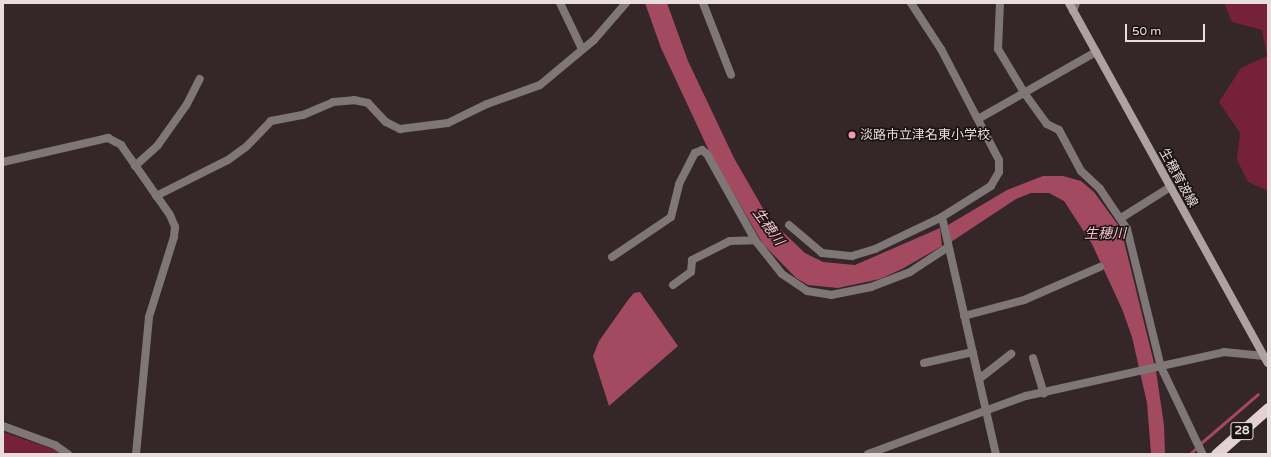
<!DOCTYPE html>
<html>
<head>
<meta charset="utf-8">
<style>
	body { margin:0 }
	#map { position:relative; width:1271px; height:457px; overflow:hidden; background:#342629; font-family:"Varela Round","Noto Sans JP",sans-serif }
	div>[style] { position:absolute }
	.green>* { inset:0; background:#76213b }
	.water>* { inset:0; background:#a34960 }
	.stream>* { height:3px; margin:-1.5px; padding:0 1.5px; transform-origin:1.5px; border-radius:1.5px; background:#a34960 }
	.minor>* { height:8px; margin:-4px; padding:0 4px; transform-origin:4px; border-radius:4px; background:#7e7677 }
	.secondary>* { height:8px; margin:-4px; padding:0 4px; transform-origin:4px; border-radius:4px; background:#aea1a3 }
	.trunk>* { height:11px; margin:-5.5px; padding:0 5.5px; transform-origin:5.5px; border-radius:5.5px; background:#e4d1d4 }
	.dots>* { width:11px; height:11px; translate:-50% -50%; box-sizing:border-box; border:2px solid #181112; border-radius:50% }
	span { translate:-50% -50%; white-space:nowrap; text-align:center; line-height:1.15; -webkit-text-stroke:3px #181112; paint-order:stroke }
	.shield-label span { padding:1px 3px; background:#181112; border:1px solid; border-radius:3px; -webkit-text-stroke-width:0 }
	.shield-label { font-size:12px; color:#e7dddf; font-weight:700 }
	.poi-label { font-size:13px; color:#e7dddf }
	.left { translate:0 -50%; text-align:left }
	.street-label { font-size:13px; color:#e7dddf }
	.water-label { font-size:14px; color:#f6c3cc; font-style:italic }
	.frame { position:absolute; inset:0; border:4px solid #e7dddf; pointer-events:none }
	.scale { position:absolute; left:1125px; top:24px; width:80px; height:18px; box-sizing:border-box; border:2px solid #e7dddf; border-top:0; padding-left:5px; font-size:12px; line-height:14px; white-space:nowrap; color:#e7dddf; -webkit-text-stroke:3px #181112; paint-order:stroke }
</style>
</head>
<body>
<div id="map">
	<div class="green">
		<div style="clip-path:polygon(1224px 3px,1268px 3px,1268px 191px,1248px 182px,1237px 160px,1240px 133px,1219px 102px,1241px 68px,1267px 56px,1262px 30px,1232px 22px)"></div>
		<div style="clip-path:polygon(3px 432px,55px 450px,61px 454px,3px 454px)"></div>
	</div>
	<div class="water">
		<div style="clip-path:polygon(645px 3px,667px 3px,688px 61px,734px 158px,769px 219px,805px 253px,823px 262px,855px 265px,940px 228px,942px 246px,902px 269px,880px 279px,838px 288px,808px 285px,796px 278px,763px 244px,710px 153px,661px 48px)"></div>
		<div style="clip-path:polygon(1043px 176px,1063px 176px,1081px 181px,1094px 192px,1121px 229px,1156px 371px,1164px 425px,1165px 454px,1151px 454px,1147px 403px,1132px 337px,1122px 309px,1092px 244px,1064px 201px,1049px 193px,1031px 193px,1016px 199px,951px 242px,948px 225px,1007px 190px)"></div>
		<div style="clip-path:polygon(640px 292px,678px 346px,609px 406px,593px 356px,599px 341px,628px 300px,634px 293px)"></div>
	</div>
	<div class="stream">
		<div style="left:1201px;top:443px;width:75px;rotate:-40.7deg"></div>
		<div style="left:1190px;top:454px;width:7px;rotate:-45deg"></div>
	</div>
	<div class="minor">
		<div style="left:560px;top:3px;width:51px;rotate:64.4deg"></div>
		<div style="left:703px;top:3px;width:77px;rotate:68.7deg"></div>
		<div style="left:911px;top:3px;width:55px;rotate:56.9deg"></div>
		<div style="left:941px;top:49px;width:125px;rotate:62.4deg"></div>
		<div style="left:999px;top:160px;width:12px;rotate:90deg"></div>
		<div style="left:999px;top:172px;width:16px;rotate:120deg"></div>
		<div style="left:991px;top:186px;width:58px;rotate:147.7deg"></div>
		<div style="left:942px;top:217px;width:243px;rotate:77.2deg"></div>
		<div style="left:1000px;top:3px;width:46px;rotate:92.5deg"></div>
		<div style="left:998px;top:49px;width:52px;rotate:59deg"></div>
		<div style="left:1025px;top:94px;width:37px;rotate:54deg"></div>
		<div style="left:1047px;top:124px;width:13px;rotate:27deg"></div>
		<div style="left:1059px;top:130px;width:47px;rotate:61.8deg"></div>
		<div style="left:1081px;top:171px;width:26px;rotate:43deg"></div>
		<div style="left:1100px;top:189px;width:48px;rotate:56deg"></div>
		<div style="left:1127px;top:229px;width:142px;rotate:76.2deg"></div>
		<div style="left:1161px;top:367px;width:95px;rotate:64.5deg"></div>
		<div style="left:1073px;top:11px;width:9px;rotate:-69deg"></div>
		<div style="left:978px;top:119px;width:136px;rotate:-29.6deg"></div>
		<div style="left:3px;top:162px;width:108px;rotate:-12.9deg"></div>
		<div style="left:108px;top:138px;width:15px;rotate:28deg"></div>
		<div style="left:121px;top:145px;width:85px;rotate:55deg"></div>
		<div style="left:170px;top:215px;width:13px;rotate:67deg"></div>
		<div style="left:175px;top:227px;width:10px;rotate:96deg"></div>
		<div style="left:174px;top:237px;width:84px;rotate:107.4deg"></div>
		<div style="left:149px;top:317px;width:138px;rotate:95.4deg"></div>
		<div style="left:135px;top:166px;width:31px;rotate:-42deg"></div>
		<div style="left:158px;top:145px;width:50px;rotate:-54.7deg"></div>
		<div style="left:187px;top:104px;width:28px;rotate:-63deg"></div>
		<div style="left:156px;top:196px;width:80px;rotate:-26.6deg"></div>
		<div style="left:228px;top:160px;width:22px;rotate:-36deg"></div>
		<div style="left:246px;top:147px;width:36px;rotate:-46deg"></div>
		<div style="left:271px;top:121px;width:33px;rotate:-11deg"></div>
		<div style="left:303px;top:115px;width:33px;rotate:-23deg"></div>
		<div style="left:333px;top:102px;width:21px;rotate:-5deg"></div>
		<div style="left:354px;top:100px;width:14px;rotate:12deg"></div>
		<div style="left:368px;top:103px;width:26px;rotate:47deg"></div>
		<div style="left:386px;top:122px;width:16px;rotate:27deg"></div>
		<div style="left:400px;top:129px;width:48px;rotate:-7.1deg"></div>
		<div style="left:448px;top:123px;width:43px;rotate:-26deg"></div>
		<div style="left:487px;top:104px;width:56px;rotate:-19.7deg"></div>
		<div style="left:540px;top:85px;width:70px;rotate:-39.8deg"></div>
		<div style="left:594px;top:40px;width:49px;rotate:-49.1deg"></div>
		<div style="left:1121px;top:218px;width:58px;rotate:-32.3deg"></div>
		<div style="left:789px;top:225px;width:43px;rotate:40.3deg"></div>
		<div style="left:822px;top:253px;width:30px;rotate:6deg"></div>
		<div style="left:852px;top:256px;width:24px;rotate:-17deg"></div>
		<div style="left:875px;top:249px;width:74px;rotate:-25.5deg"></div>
		<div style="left:612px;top:257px;width:71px;rotate:-34.1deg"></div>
		<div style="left:671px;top:217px;width:34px;rotate:-76deg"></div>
		<div style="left:679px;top:184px;width:35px;rotate:-63deg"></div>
		<div style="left:695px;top:153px;width:8px;rotate:-23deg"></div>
		<div style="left:702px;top:150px;width:6px;rotate:39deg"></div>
		<div style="left:707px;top:154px;width:98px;rotate:60.8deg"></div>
		<div style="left:755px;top:240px;width:43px;rotate:51.5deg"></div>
		<div style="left:782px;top:274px;width:30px;rotate:34deg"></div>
		<div style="left:807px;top:291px;width:24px;rotate:9deg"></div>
		<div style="left:831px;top:295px;width:41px;rotate:-11.3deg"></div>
		<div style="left:871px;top:287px;width:42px;rotate:-21deg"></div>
		<div style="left:910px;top:272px;width:45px;rotate:-33.3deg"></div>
		<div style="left:673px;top:285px;width:22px;rotate:-36deg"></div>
		<div style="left:691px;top:272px;width:12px;rotate:-85deg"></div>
		<div style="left:692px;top:260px;width:42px;rotate:-26.6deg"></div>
		<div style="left:730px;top:241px;width:25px;rotate:-2deg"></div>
		<div style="left:964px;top:316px;width:62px;rotate:-14.9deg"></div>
		<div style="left:1024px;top:300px;width:83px;rotate:-23.5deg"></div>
		<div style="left:1033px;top:358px;width:37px;rotate:73deg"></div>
		<div style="left:924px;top:363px;width:50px;rotate:-12.7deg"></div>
		<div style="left:979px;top:379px;width:41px;rotate:-38deg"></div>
		<div style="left:3px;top:426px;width:55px;rotate:20.1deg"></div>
		<div style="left:55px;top:445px;width:16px;rotate:35deg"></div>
		<div style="left:868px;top:454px;width:168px;rotate:-20.2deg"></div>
		<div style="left:1026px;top:396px;width:203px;rotate:-12.5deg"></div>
		<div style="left:1224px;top:352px;width:40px;rotate:5.7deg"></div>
	</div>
	<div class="secondary">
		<div style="left:1069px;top:3px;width:411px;rotate:61.1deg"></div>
	</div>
	<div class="trunk">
		<div style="left:1216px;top:454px;width:69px;rotate:-41.5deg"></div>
	</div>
	<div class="dots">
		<div style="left:852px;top:135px;background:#f29aad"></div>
	</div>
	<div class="shield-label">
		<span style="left:1242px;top:431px">28</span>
	</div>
	<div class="poi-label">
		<span class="left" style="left:860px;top:135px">淡路市立津名東小学校</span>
	</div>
	<div class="street-label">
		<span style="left:1178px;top:178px;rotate:61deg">生穂育波線</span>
	</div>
	<div class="water-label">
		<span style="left:768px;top:227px;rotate:54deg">生穂川</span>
		<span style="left:1105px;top:234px">生穂川</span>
	</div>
	<div class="frame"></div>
	<div class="scale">50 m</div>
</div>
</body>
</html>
